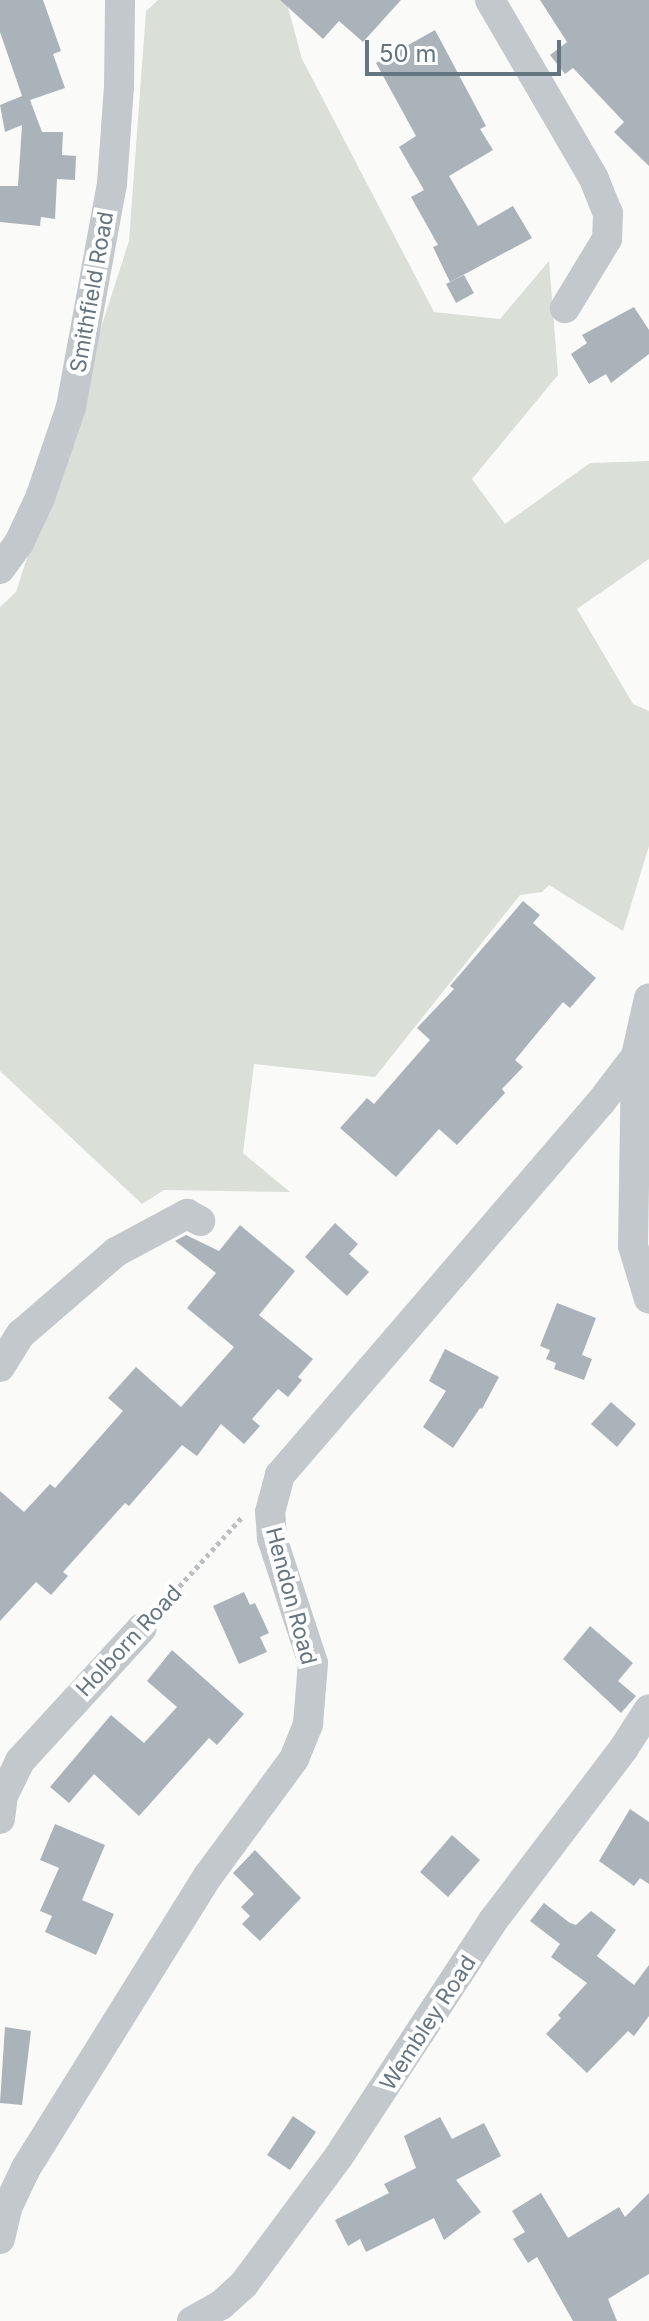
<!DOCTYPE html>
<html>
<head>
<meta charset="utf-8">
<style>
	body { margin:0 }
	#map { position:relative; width:649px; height:2321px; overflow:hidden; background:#fafaf8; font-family:Inter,sans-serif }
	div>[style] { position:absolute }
	.green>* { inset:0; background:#dadfd7 }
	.building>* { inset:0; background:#aab3b9 }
	.path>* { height:5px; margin-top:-2.5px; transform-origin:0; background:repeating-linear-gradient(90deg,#bbbfc2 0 4px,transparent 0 8px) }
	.minor>* { height:30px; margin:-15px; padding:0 15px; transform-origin:15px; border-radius:15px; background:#c3c8cc }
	span { translate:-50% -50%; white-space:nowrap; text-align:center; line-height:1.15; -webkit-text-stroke:8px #fff; paint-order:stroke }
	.street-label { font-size:22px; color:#657683 }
	.scale { position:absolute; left:365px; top:40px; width:196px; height:36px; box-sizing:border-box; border:4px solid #657683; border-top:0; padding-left:10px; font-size:24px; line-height:28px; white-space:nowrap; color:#657683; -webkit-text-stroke:6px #fff; paint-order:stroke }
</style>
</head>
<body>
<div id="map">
	<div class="green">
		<div style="clip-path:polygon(158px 0,286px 0,302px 59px,434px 312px,500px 319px,549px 261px,558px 375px,472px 479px,505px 524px,590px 463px,649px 461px,649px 559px,577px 609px,633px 704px,649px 711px,649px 846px,623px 931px,549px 885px,542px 892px,520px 895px,375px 1077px,254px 1064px,243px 1153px,290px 1192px,164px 1190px,142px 1204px,0 1071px,0 607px,16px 592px,129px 241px,146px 11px)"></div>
	</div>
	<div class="building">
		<div style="clip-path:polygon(0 0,43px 0,61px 51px,53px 54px,65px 88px,30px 100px,42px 132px,63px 132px,62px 155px,76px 156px,75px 180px,57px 179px,55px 219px,41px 217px,40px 226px,0 222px,0 186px,18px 186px,22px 125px,5px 132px,0 105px,22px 96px,0 32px)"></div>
		<div style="clip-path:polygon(280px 0,401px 0,363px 42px,339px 21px,323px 39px)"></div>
		<div style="clip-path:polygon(540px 0,649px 0,649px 166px,614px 132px,624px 122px,573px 68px,565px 74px,550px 55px,567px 42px)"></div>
		<div style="clip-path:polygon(435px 30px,486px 126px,480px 129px,493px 150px,449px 176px,478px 226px,513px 206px,532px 238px,450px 282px,433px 247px,438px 245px,411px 197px,424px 190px,399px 147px,416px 136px,376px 63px)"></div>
		<div style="clip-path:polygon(464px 275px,474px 293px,456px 303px,446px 284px)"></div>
		<div style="clip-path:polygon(634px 307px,649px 330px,649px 354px,611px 383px,606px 374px,589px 384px,571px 354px,587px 343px,582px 335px)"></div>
		<div style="clip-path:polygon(523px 901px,540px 915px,533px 923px,596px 978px,570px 1008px,563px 1002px,515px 1060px,523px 1067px,502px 1089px,505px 1093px,457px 1145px,439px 1129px,396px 1177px,340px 1128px,367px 1098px,374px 1104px,430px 1040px,417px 1028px,454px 989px,450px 986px)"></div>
		<div style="clip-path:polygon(335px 1223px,358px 1244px,349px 1254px,369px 1272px,347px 1296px,305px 1257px)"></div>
		<div style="clip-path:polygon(240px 1225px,295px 1271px,259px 1315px,313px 1359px,298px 1377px,302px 1380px,288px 1397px,278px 1389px,252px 1419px,260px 1426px,244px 1444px,221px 1424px,197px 1456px,182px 1445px,129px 1506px,125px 1503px,63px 1572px,68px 1576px,51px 1595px,36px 1582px,0 1621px,0 1491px,24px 1512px,50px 1484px,55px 1488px,123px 1411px,108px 1398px,136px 1367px,181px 1407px,234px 1347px,187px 1308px,216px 1273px,175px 1241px,186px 1235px,219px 1251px)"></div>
		<div style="clip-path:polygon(557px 1303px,596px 1318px,582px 1355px,592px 1359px,584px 1380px,554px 1369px,556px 1363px,546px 1359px,550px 1350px,540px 1346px)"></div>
		<div style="clip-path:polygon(445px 1349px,499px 1377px,482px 1409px,480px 1408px,453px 1448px,423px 1427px,446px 1391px,429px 1381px)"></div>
		<div style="clip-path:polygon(611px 1402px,636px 1424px,617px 1447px,591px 1424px)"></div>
		<div style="clip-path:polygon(244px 1592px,250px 1605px,255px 1603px,269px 1633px,260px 1637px,267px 1652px,239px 1664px,213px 1606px)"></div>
		<div style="clip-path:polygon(590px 1626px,633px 1663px,618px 1681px,636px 1696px,621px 1713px,563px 1659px)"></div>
		<div style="clip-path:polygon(172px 1650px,244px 1714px,217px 1745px,209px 1738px,139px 1816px,94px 1774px,69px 1803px,50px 1787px,111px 1715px,144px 1743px,177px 1707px,147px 1681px)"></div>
		<div style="clip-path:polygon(630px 1809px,649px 1822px,649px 1884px,640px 1878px,634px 1886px,599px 1861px)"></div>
		<div style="clip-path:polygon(55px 1824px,105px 1845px,82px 1900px,114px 1914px,96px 1955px,45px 1932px,52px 1916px,40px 1911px,59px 1868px,40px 1860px)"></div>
		<div style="clip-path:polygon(452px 1835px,480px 1860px,448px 1897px,420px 1872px)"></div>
		<div style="clip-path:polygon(255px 1850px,301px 1898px,260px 1941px,242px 1924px,250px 1916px,241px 1907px,254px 1894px,233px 1873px)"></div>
		<div style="clip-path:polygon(544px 1903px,570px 1923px,576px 1925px,591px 1911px,616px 1930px,597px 1956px,634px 1985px,649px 1965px,649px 2016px,634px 2036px,628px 2031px,587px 2073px,546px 2034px,561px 2018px,558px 2015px,587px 1983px,551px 1957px,560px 1944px,530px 1921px)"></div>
		<div style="clip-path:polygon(5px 2027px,31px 2031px,22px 2105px,0 2103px)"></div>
		<div style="clip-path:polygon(293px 2116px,316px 2132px,290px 2170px,267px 2155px)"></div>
		<div style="clip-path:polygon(440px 2117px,452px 2139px,484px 2123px,501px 2156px,456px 2180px,481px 2212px,444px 2240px,434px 2218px,366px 2252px,360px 2239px,348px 2246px,335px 2220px,389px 2193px,384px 2184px,416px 2168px,404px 2136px)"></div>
		<div style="clip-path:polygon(541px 2193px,568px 2238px,619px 2207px,625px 2217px,649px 2193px,649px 2274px,608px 2299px,617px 2321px,573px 2321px,537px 2257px,528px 2263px,513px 2239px,525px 2232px,512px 2211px)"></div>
	</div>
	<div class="path">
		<div style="left:158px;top:1610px;width:127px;rotate:-47.9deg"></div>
	</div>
	<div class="minor">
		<div style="left:490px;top:0;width:207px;rotate:59.8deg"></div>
		<div style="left:594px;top:179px;width:37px;rotate:68deg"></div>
		<div style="left:608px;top:213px;width:26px;rotate:92deg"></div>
		<div style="left:607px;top:239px;width:81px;rotate:121.3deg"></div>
		<div style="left:0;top:569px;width:32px;rotate:-54deg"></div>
		<div style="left:19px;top:543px;width:50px;rotate:-65deg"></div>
		<div style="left:40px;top:498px;width:96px;rotate:-71.2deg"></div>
		<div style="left:71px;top:407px;width:227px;rotate:-79.6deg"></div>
		<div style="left:112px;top:184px;width:97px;rotate:-85.9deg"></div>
		<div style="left:119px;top:87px;width:87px;rotate:-89.3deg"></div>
		<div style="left:636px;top:1056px;width:190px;rotate:90.9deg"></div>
		<div style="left:633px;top:1246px;width:55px;rotate:73.2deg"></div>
		<div style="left:0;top:1367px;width:39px;rotate:-58deg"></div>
		<div style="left:21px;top:1334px;width:125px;rotate:-40.8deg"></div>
		<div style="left:116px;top:1252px;width:81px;rotate:-28.2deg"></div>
		<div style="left:187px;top:1214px;width:15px;rotate:28deg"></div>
		<div style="left:0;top:1819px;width:23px;rotate:-83deg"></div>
		<div style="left:3px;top:1796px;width:39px;rotate:-64deg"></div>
		<div style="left:20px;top:1761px;width:180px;rotate:-47.5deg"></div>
		<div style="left:0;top:2239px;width:32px;rotate:-77deg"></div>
		<div style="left:7px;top:2208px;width:44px;rotate:-64.6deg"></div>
		<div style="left:26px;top:2168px;width:344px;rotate:-58.1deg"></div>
		<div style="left:208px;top:1876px;width:145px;rotate:-53.7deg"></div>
		<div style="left:294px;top:1759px;width:38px;rotate:-68deg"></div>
		<div style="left:308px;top:1724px;width:61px;rotate:-85.3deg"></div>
		<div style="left:313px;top:1663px;width:132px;rotate:-108.2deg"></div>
		<div style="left:272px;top:1538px;width:26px;rotate:-94deg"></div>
		<div style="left:270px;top:1512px;width:38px;rotate:-75deg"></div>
		<div style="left:280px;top:1475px;width:492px;rotate:-49.3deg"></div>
		<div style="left:601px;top:1102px;width:58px;rotate:-52.7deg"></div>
		<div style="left:636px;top:1056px;width:59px;rotate:-77.4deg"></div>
		<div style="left:192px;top:2321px;width:33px;rotate:-29deg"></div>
		<div style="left:221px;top:2305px;width:31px;rotate:-42deg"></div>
		<div style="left:244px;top:2284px;width:159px;rotate:-53.4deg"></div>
		<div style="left:339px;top:2156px;width:280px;rotate:-56.8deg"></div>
		<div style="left:492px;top:1922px;width:218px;rotate:-52.8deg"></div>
		<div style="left:624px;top:1748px;width:46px;rotate:-57.3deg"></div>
	</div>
	<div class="street-label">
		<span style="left:92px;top:292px;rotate:-80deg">Smithfield Road</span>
		<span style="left:291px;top:1596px;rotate:75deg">Hendon Road</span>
		<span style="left:129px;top:1641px;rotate:-47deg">Holborn Road</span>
		<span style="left:428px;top:2023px;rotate:-57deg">Wembley Road</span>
	</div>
	<div class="scale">50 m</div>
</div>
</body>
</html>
